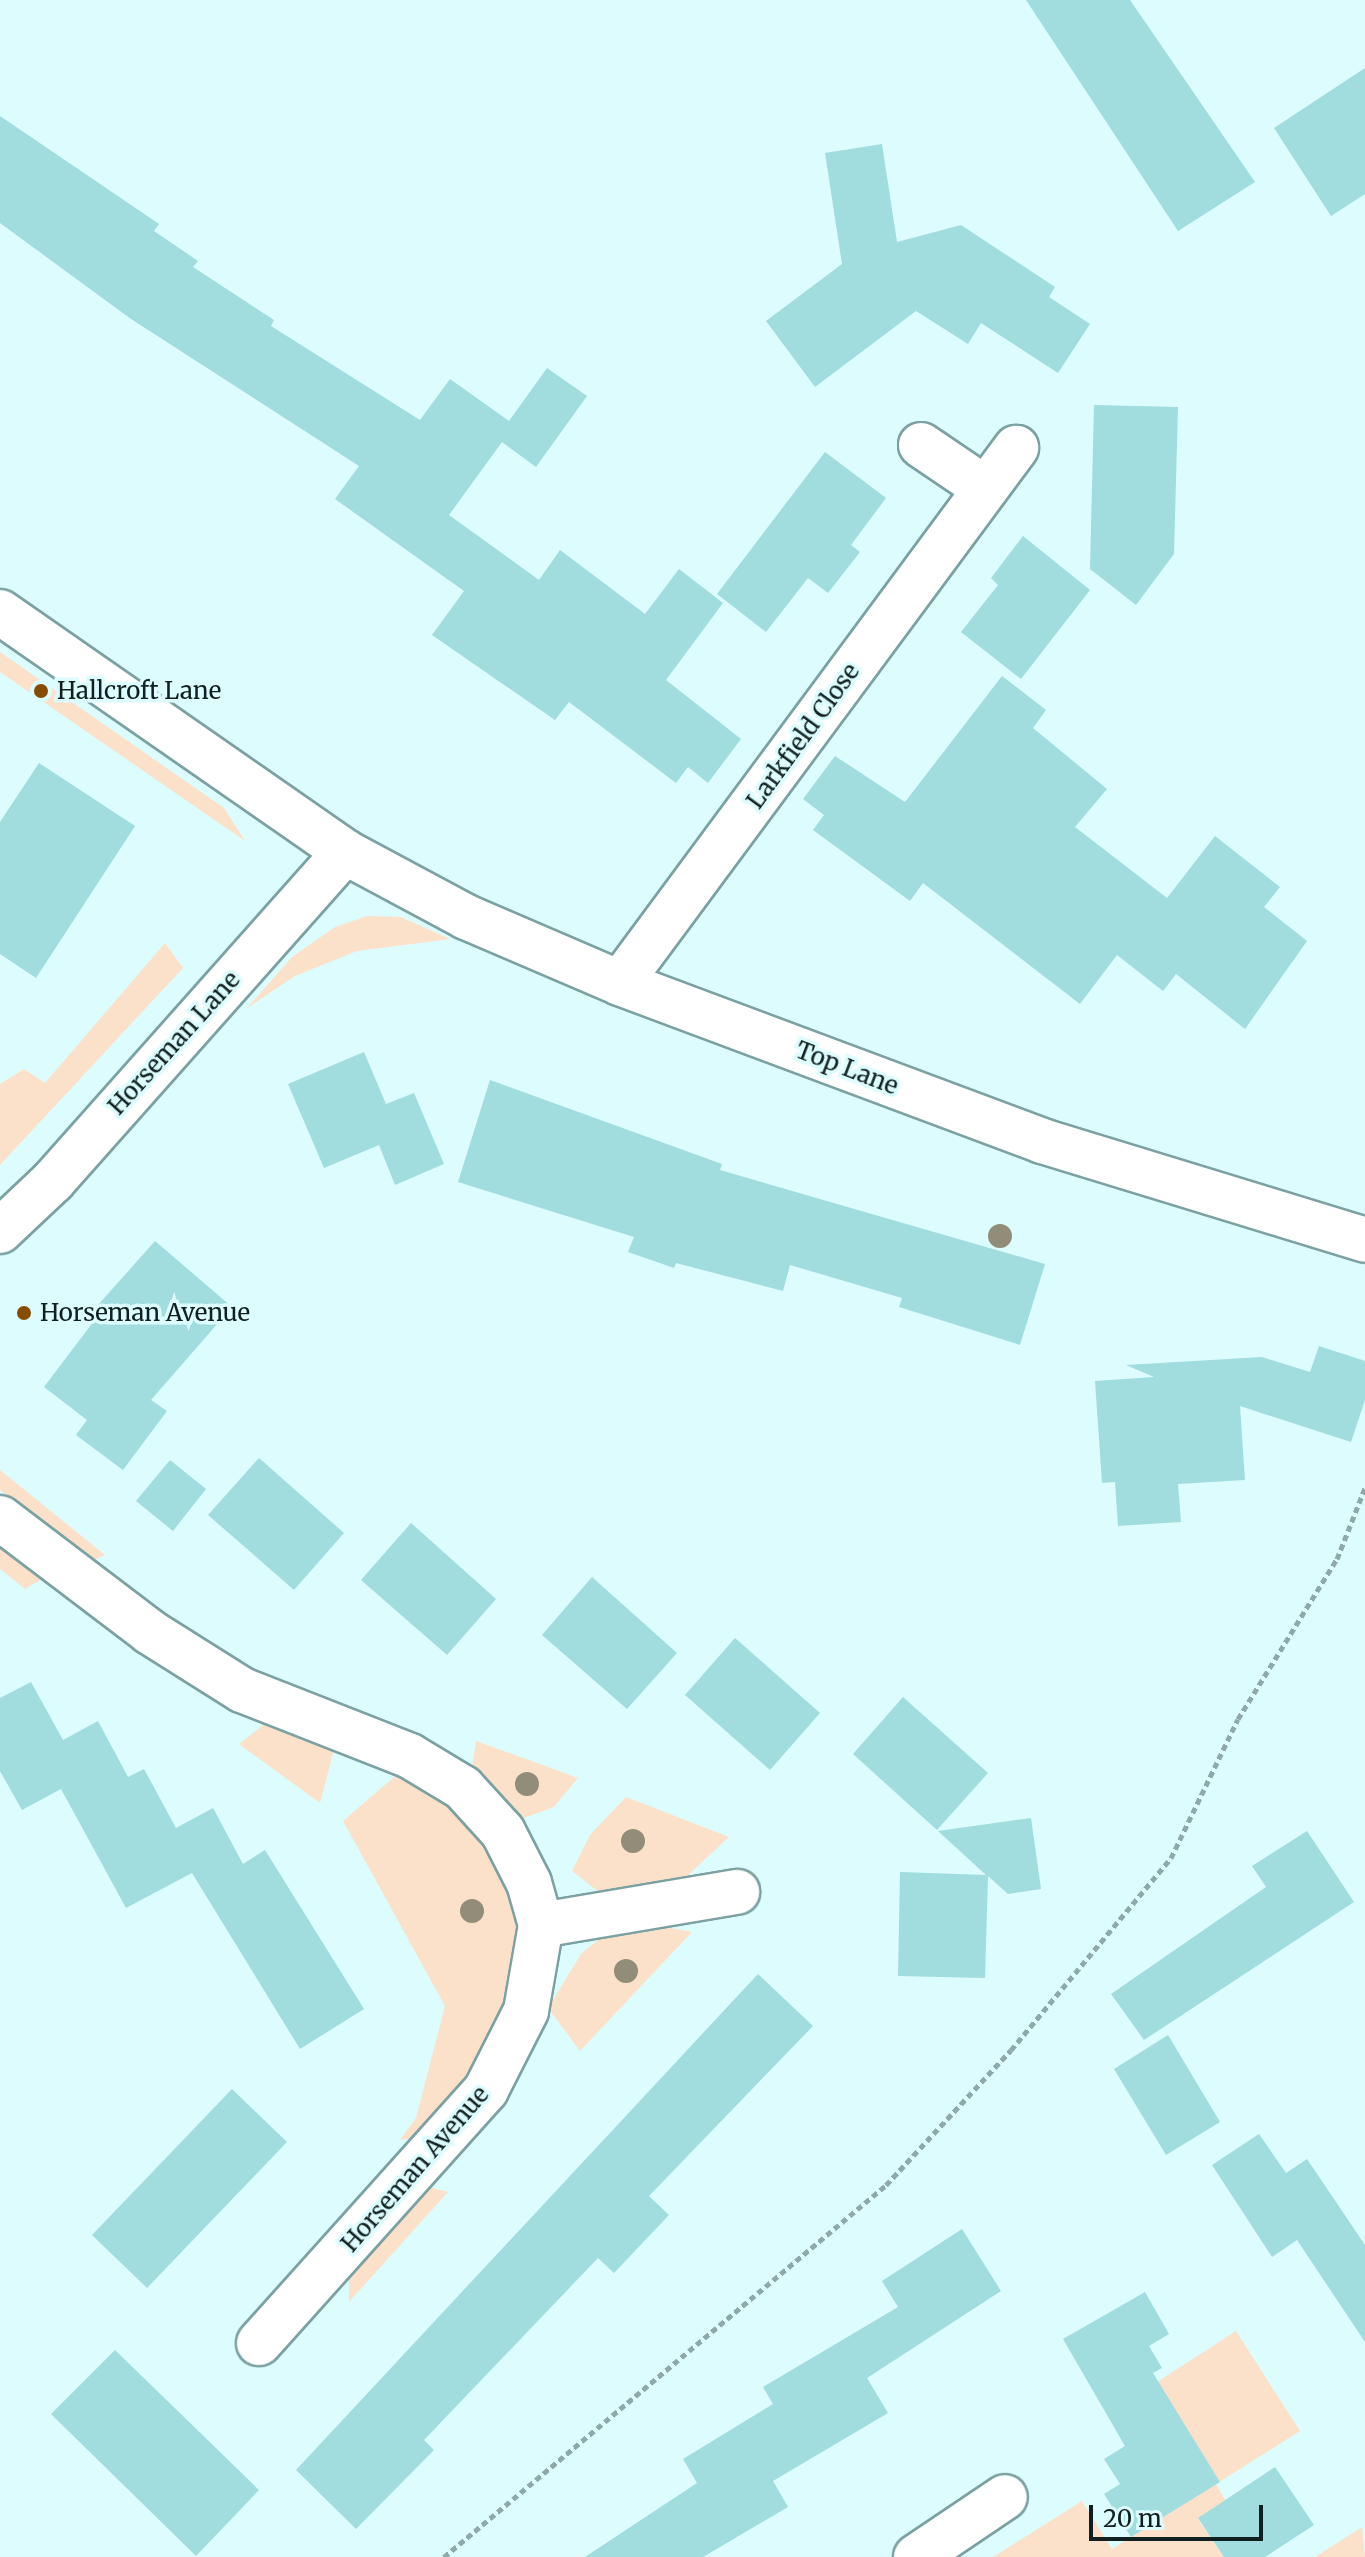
<!DOCTYPE html>
<html>
<head>
<meta charset="utf-8">
<style>
	body { margin:0 }
	#map { position:relative; width:1365px; height:2557px; overflow:hidden; background:#ddfcfd; font-family:Merriweather,serif }
	div>[style] { position:absolute }
	.green>* { inset:0; background:#fbe1ca }
	.building>* { inset:0; background:#a1dcde }
	.path>* { height:5px; margin-top:-2.5px; transform-origin:0; background:repeating-linear-gradient(90deg,#8fa8a8 0 6px,transparent 0 10px) }
	.roads { filter:drop-shadow(2px 0 #7ca1a2) drop-shadow(-2px 0 #7ca1a2) drop-shadow(0 2px #7ca1a2) drop-shadow(0 -2px #7ca1a2) }
	.minor>* { height:44px; margin:-22px; padding:0 22px; transform-origin:22px; border-radius:22px; background:#fff }
	.tertiary>* { height:44px; margin:-22px; padding:0 22px; transform-origin:22px; border-radius:22px; background:#fff }
	.trees>* { width:24px; height:24px; margin:-12px; border-radius:50%; background:#928d78 }
	.dots>* { width:22px; height:22px; translate:-50% -50%; box-sizing:border-box; border:4px solid #ddfcfd; border-radius:50% }
	span { translate:-50% -50%; white-space:nowrap; text-align:center; line-height:1.15; -webkit-text-stroke:7px #ddfcfd; paint-order:stroke }
	.poi-label { font-size:24px; color:#101f1f }
	.left { translate:0 -50%; text-align:left }
	.street-label { font-size:24px; color:#101f1f }
	.scale { position:absolute; left:1089px; top:2505px; width:174px; height:36px; box-sizing:border-box; border:4px solid #101f1f; border-top:0; padding-left:10px; font-size:24px; line-height:28px; white-space:nowrap; color:#101f1f; -webkit-text-stroke:6px #ddfcfd; paint-order:stroke }
</style>
</head>
<body>
<div id="map">
	<div class="green">
		<div style="clip-path:polygon(0 652px,224px 808px,245px 841px,0 672px)"></div>
		<div style="clip-path:polygon(367px 916px,401px 917px,450px 939px,357px 951px,295px 976px,246px 1009px,292px 957px,335px 927px)"></div>
		<div style="clip-path:polygon(165px 943px,183px 968px,0 1165px,0 1084px,24px 1069px,45px 1083px)"></div>
		<div style="clip-path:polygon(0 1470px,105px 1555px,92px 1561px,0 1490px)"></div>
		<div style="clip-path:polygon(0 1546px,42px 1579px,25px 1589px,0 1569px)"></div>
		<div style="clip-path:polygon(267px 1722px,334px 1750px,320px 1803px,239px 1744px)"></div>
		<div style="clip-path:polygon(476px 1741px,578px 1778px,554px 1807px,524px 1818px,472px 1767px)"></div>
		<div style="clip-path:polygon(400px 1772px,445px 1800px,485px 1839px,514px 1903px,517px 1935px,501px 2012px,485px 2049px,419px 2138px,400px 2140px,416px 2118px,445px 2006px,343px 1821px)"></div>
		<div style="clip-path:polygon(626px 1797px,729px 1837px,685px 1878px,599px 1892px,572px 1871px,590px 1835px)"></div>
		<div style="clip-path:polygon(648px 1924px,692px 1932px,580px 2051px,548px 2008px,581px 1954px,598px 1940px)"></div>
		<div style="clip-path:polygon(429px 2187px,448px 2192px,349px 2302px,349px 2276px)"></div>
		<div style="clip-path:polygon(1236px 2331px,1300px 2431px,1216px 2484px,1225px 2500px,1198px 2519px,1224px 2557px,993px 2557px,1082px 2501px,1112px 2549px,1181px 2506px,1171px 2489px,1209px 2465px,1157px 2382px)"></div>
		<div style="clip-path:polygon(1362px 2527px,1365px 2557px,1315px 2557px)"></div>
	</div>
	<div class="building">
		<div style="clip-path:polygon(1026px 0,1130px 0,1255px 182px,1178px 231px)"></div>
		<div style="clip-path:polygon(1365px 68px,1365px 194px,1331px 216px,1274px 128px)"></div>
		<div style="clip-path:polygon(0 116px,159px 224px,154px 231px,198px 261px,193px 267px,274px 320px,271px 326px,420px 420px,450px 379px,509px 421px,547px 368px,587px 396px,536px 467px,502px 442px,449px 515px,539px 580px,560px 550px,645px 614px,679px 569px,723px 603px,666px 680px,741px 739px,708px 783px,688px 767px,676px 783px,569px 702px,555px 720px,432px 635px,464px 591px,335px 499px,359px 466px,131px 319px,0 223px)"></div>
		<div style="clip-path:polygon(882px 144px,897px 242px,961px 225px,1055px 287px,1049px 297px,1090px 324px,1058px 373px,981px 323px,968px 344px,916px 311px,815px 387px,766px 321px,842px 264px,825px 153px)"></div>
		<div style="clip-path:polygon(1094px 405px,1178px 407px,1174px 554px,1136px 605px,1090px 569px)"></div>
		<div style="clip-path:polygon(825px 452px,886px 498px,851px 545px,860px 552px,828px 593px,808px 578px,766px 632px,717px 594px)"></div>
		<div style="clip-path:polygon(1023px 536px,1090px 590px,1021px 679px,961px 632px,998px 585px,991px 578px)"></div>
		<div style="clip-path:polygon(1002px 676px,1046px 710px,1033px 728px,1107px 789px,1075px 827px,1167px 898px,1215px 836px,1280px 887px,1264px 907px,1307px 941px,1245px 1029px,1176px 974px,1163px 991px,1117px 955px,1080px 1004px,923px 883px,910px 901px,813px 830px,824px 815px,803px 799px,835px 756px,905px 802px)"></div>
		<div style="clip-path:polygon(39px 763px,135px 826px,36px 978px,0 954px,0 822px)"></div>
		<div style="clip-path:polygon(364px 1052px,386px 1104px,414px 1093px,444px 1164px,395px 1185px,379px 1145px,324px 1168px,288px 1084px)"></div>
		<div style="clip-path:polygon(490px 1080px,722px 1164px,720px 1170px,1045px 1264px,1020px 1345px,899px 1307px,902px 1298px,790px 1265px,783px 1291px,676px 1263px,674px 1268px,628px 1252px,634px 1237px,458px 1182px)"></div>
		<div style="clip-path:polygon(155px 1241px,232px 1307px,151px 1400px,167px 1411px,123px 1470px,76px 1435px,87px 1420px,44px 1387px,103px 1309px,98px 1305px)"></div>
		<div style="clip-path:polygon(1319px 1346px,1365px 1361px,1365px 1400px,1351px 1442px,1240px 1406px,1245px 1480px,1178px 1484px,1181px 1522px,1118px 1526px,1115px 1482px,1102px 1483px,1095px 1381px,1154px 1377px,1126px 1365px,1262px 1357px,1310px 1372px)"></div>
		<div style="clip-path:polygon(259px 1458px,344px 1533px,294px 1590px,208px 1515px)"></div>
		<div style="clip-path:polygon(170px 1460px,206px 1489px,173px 1531px,136px 1501px)"></div>
		<div style="clip-path:polygon(411px 1523px,496px 1599px,447px 1655px,361px 1580px)"></div>
		<div style="clip-path:polygon(592px 1577px,677px 1653px,627px 1709px,542px 1635px)"></div>
		<div style="clip-path:polygon(735px 1638px,820px 1713px,770px 1770px,685px 1695px)"></div>
		<div style="clip-path:polygon(31px 1682px,63px 1740px,98px 1721px,128px 1777px,144px 1769px,176px 1828px,213px 1808px,243px 1864px,265px 1850px,364px 2009px,300px 2049px,192px 1873px,126px 1908px,61px 1789px,22px 1810px,0 1771px,0 1698px)"></div>
		<div style="clip-path:polygon(903px 1697px,988px 1773px,937px 1830px,853px 1754px)"></div>
		<div style="clip-path:polygon(1031px 1818px,1041px 1889px,1008px 1894px,988px 1876px,985px 1978px,898px 1976px,900px 1872px,986px 1875px,938px 1831px)"></div>
		<div style="clip-path:polygon(1307px 1831px,1354px 1902px,1144px 2040px,1111px 1994px,1266px 1887px,1252px 1866px)"></div>
		<div style="clip-path:polygon(758px 1974px,813px 2026px,649px 2196px,669px 2215px,614px 2273px,598px 2258px,424px 2440px,434px 2450px,356px 2529px,296px 2470px)"></div>
		<div style="clip-path:polygon(1168px 2035px,1220px 2122px,1166px 2155px,1114px 2069px)"></div>
		<div style="clip-path:polygon(232px 2089px,287px 2142px,147px 2288px,92px 2235px)"></div>
		<div style="clip-path:polygon(1259px 2134px,1286px 2173px,1307px 2159px,1365px 2245px,1365px 2342px,1297px 2240px,1272px 2257px,1212px 2165px)"></div>
		<div style="clip-path:polygon(962px 2229px,1001px 2291px,867px 2378px,888px 2413px,773px 2481px,788px 2507px,703px 2557px,585px 2557px,697px 2483px,683px 2459px,773px 2404px,763px 2387px,898px 2307px,882px 2281px)"></div>
		<div style="clip-path:polygon(1145px 2292px,1169px 2334px,1149px 2346px,1162px 2368px,1153px 2373px,1220px 2482px,1131px 2537px,1104px 2494px,1120px 2484px,1104px 2459px,1125px 2446px,1063px 2339px)"></div>
		<div style="clip-path:polygon(115px 2350px,259px 2490px,196px 2556px,51px 2414px)"></div>
		<div style="clip-path:polygon(1275px 2467px,1314px 2525px,1265px 2557px,1224px 2557px,1198px 2518px)"></div>
	</div>
	<div class="path">
		<div style="left:444px;top:2557px;width:578px;rotate:-40.08deg"></div>
		<div style="left:886px;top:2185px;width:184px;rotate:-47.2deg"></div>
		<div style="left:1011px;top:2050px;width:250px;rotate:-50.2deg"></div>
		<div style="left:1171px;top:1858px;width:154px;rotate:-64.3deg"></div>
		<div style="left:1238px;top:1719px;width:188px;rotate:-58.3deg"></div>
		<div style="left:1337px;top:1559px;width:76px;rotate:-68.5deg"></div>
	</div>
	<div class="roads">
		<div class="minor">
			<div style="left:921px;top:445px;width:78px;rotate:34.1deg"></div>
			<div style="left:620px;top:983px;width:666px;rotate:-53.49deg"></div>
			<div style="left:0;top:1518px;width:188px;rotate:37.2deg"></div>
			<div style="left:150px;top:1632px;width:109px;rotate:32.2deg"></div>
			<div style="left:242px;top:1690px;width:180px;rotate:21.4deg"></div>
			<div style="left:410px;top:1756px;width:62px;rotate:31.1deg"></div>
			<div style="left:463px;top:1788px;width:59px;rotate:47.7deg"></div>
			<div style="left:503px;top:1832px;width:57px;rotate:63deg"></div>
			<div style="left:529px;top:1883px;width:44px;rotate:74.1deg"></div>
			<div style="left:541px;top:1925px;width:87px;rotate:99.9deg"></div>
			<div style="left:526px;top:2011px;width:89px;rotate:116.9deg"></div>
			<div style="left:486px;top:2090px;width:340px;rotate:131.9deg"></div>
			<div style="left:541px;top:1925px;width:199px;rotate:-9.6deg"></div>
			<div style="left:916px;top:2557px;width:107px;rotate:-34deg"></div>
		</div>
		<div class="tertiary">
			<div style="left:0;top:612px;width:420px;rotate:34.8deg"></div>
			<div style="left:345px;top:852px;width:137px;rotate:28.2deg"></div>
			<div style="left:466px;top:917px;width:168px;rotate:23.2deg"></div>
			<div style="left:620px;top:983px;width:451px;rotate:20.5deg"></div>
			<div style="left:1042px;top:1141px;width:338px;rotate:17deg"></div>
			<div style="left:0;top:1231px;width:73px;rotate:-43.3deg"></div>
			<div style="left:53px;top:1181px;width:440px;rotate:-48.4deg"></div>
		</div>
	</div>
	<div class="trees">
		<div style="left:1000px;top:1236px"></div>
		<div style="left:527px;top:1784px"></div>
		<div style="left:633px;top:1841px"></div>
		<div style="left:472px;top:1911px"></div>
		<div style="left:626px;top:1971px"></div>
	</div>
	<div class="dots">
		<div style="left:41px;top:691px;background:#864d01"></div>
		<div style="left:24px;top:1313px;background:#864d01"></div>
	</div>
	<div class="poi-label">
		<span class="left" style="left:57px;top:691px">Hallcroft Lane</span>
		<span class="left" style="left:40px;top:1313px">Horseman Avenue</span>
	</div>
	<div class="street-label">
		<span style="left:803px;top:736px;rotate:-54deg">Larkfield Close</span>
		<span style="left:174px;top:1043px;rotate:-48deg">Horseman Lane</span>
		<span style="left:847px;top:1068px;rotate:21deg">Top Lane</span>
		<span style="left:415px;top:2169px;rotate:-49deg">Horseman Avenue</span>
	</div>
	<div class="scale">20 m</div>
</div>
</body>
</html>
